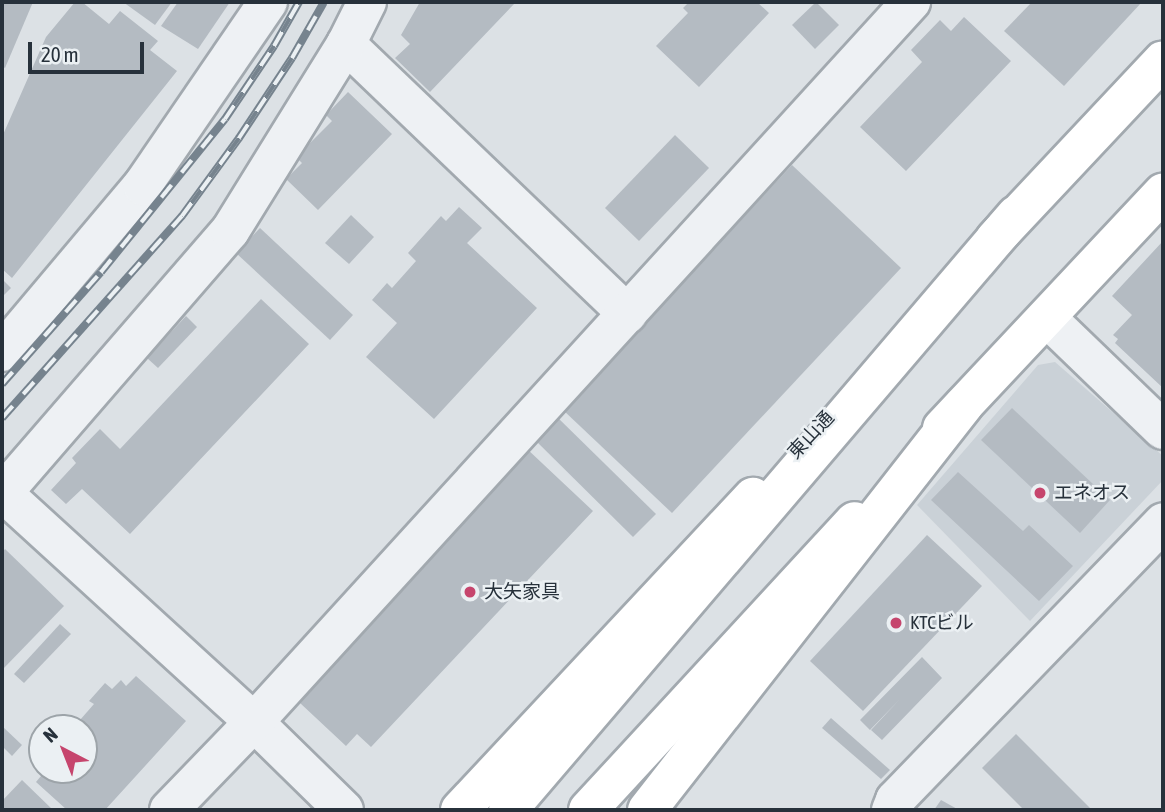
<!DOCTYPE html>
<html>
<head>
<meta charset="utf-8">
<style>
	body { margin:0 }
	#map { position:relative; width:1165px; height:812px; overflow:hidden; background:#dce1e5; font-family:"Asap Condensed","Noto Sans JP",sans-serif }
	div>[style] { position:absolute }
	.built>* { inset:0; background:#cad1d7 }
	.building>* { inset:0; background:#b4bbc2 }
	.roads { filter:drop-shadow(2px 0 #a2a9af) drop-shadow(-2px 0 #a2a9af) drop-shadow(0 2px #a2a9af) drop-shadow(0 -2px #a2a9af) }
	.minor>* { height:38px; margin:-19px; padding:0 19px; transform-origin:19px; border-radius:19px; background:#eef1f4 }
	.major>* { height:38px; margin:-19px; padding:0 19px; transform-origin:19px; border-radius:19px; background:#fff }
	.highway>* { height:38px; margin:-19px; padding:0 19px; transform-origin:19px; border-radius:19px; background:#fff }
	.rail>* { height:8px; margin-top:-4px; transform-origin:0; background:repeating-linear-gradient(90deg,#ebf0f3 0 16px,#76838e 0 32px); box-sizing:border-box; border-block:2px solid #76838e }
	.dots>* { width:19px; height:19px; translate:-50% -50%; box-sizing:border-box; border:4px solid #ebf0f3; border-radius:50% }
	span { translate:-50% -50%; white-space:nowrap; text-align:center; line-height:1.15; -webkit-text-stroke:5px #ebf0f3; paint-order:stroke }
	.street-label { font-size:19px; color:#27313b }
	.poi-label { font-size:19px; color:#27313b }
	.left { translate:0 -50%; text-align:left }
	.frame { position:absolute; inset:0; border:4px solid #27313b; pointer-events:none }
	.north { position:absolute; left:28px; top:714px; width:70px; height:70px; box-sizing:border-box; background:#ebf0f3; border:2px solid #9da4a9; border-radius:50%; rotate:318deg; font-size:19px; font-weight:700; line-height:28px; text-align:center; color:#27313b }
	.north::after { content:''; display:block; margin:auto; width:24px; height:32px; background:#c6456d; clip-path:polygon(50% 0,100% 100%,50% 72%,0 100%) }
	.scale { position:absolute; left:28px; top:42px; width:116px; height:32px; box-sizing:border-box; border:4px solid #27313b; border-top:0; padding-left:9px; font-size:21px; line-height:24px; white-space:nowrap; color:#27313b; -webkit-text-stroke:5px #ebf0f3; paint-order:stroke }
</style>
</head>
<body>
<div id="map">
	<div class="built">
		<div style="clip-path:polygon(1055px 362px,1163px 456px,1163px 480px,1030px 621px,917px 505px,1038px 365px)"></div>
	</div>
	<div class="building">
		<div style="clip-path:polygon(2px 2px,33px 2px,5px 68px,2px 66px)"></div>
		<div style="clip-path:polygon(75px 2px,82px 2px,109px 24px,120px 11px,158px 41px,150px 50px,177px 71px,12px 278px,2px 269px,2px 137px,46px 37px)"></div>
		<div style="clip-path:polygon(123px 2px,172px 2px,155px 25px)"></div>
		<div style="clip-path:polygon(178px 2px,230px 2px,198px 49px,161px 26px)"></div>
		<div style="clip-path:polygon(420px 2px,513px 2px,515px 3px,430px 92px,395px 58px,410px 44px,401px 35px)"></div>
		<div style="clip-path:polygon(689px 2px,757px 2px,769px 13px,699px 87px,656px 46px,688px 13px,683px 8px)"></div>
		<div style="clip-path:polygon(816px 2px,839px 25px,815px 49px,792px 25px)"></div>
		<div style="clip-path:polygon(1032px 2px,1142px 2px,1064px 86px,1004px 31px)"></div>
		<div style="clip-path:polygon(964px 17px,1011px 61px,906px 171px,860px 127px,922px 62px,911px 50px,940px 20px,951px 31px)"></div>
		<div style="clip-path:polygon(348px 92px,392px 134px,318px 210px,286px 179px,302px 163px,296px 157px,332px 121px,326px 115px)"></div>
		<div style="clip-path:polygon(675px 135px,709px 168px,639px 241px,605px 208px)"></div>
		<div style="clip-path:polygon(792px 165px,901px 268px,672px 513px,563px 410px)"></div>
		<div style="clip-path:polygon(459px 207px,482px 228px,467px 243px,537px 308px,434px 419px,366px 357px,397px 323px,372px 300px,387px 283px,392px 288px,416px 261px,408px 253px,441px 216px,446px 221px)"></div>
		<div style="clip-path:polygon(351px 215px,374px 237px,349px 264px,325px 243px)"></div>
		<div style="clip-path:polygon(260px 228px,353px 315px,330px 340px,236px 253px)"></div>
		<div style="clip-path:polygon(1163px 241px,1163px 388px,1115px 343px,1118px 339px,1113px 335px,1132px 315px,1112px 296px)"></div>
		<div style="clip-path:polygon(2px 279px,11px 288px,2px 297px)"></div>
		<div style="clip-path:polygon(261px 299px,309px 344px,130px 534px,82px 489px,66px 504px,51px 490px,76px 463px,72px 458px,100px 429px,120px 449px)"></div>
		<div style="clip-path:polygon(186px 316px,197px 327px,158px 368px,147px 358px)"></div>
		<div style="clip-path:polygon(1012px 408px,1110px 500px,1080px 533px,981px 440px)"></div>
		<div style="clip-path:polygon(554px 414px,656px 514px,633px 537px,532px 437px)"></div>
		<div style="clip-path:polygon(526px 448px,593px 511px,371px 747px,357px 734px,346px 746px,300px 703px,289px 715px,283px 709px)"></div>
		<div style="clip-path:polygon(958px 472px,1023px 531px,1029px 525px,1073px 566px,1039px 601px,931px 500px)"></div>
		<div style="clip-path:polygon(927px 535px,982px 586px,863px 711px,810px 661px)"></div>
		<div style="clip-path:polygon(5px 549px,64px 606px,4px 668px,2px 553px)"></div>
		<div style="clip-path:polygon(60px 624px,71px 634px,24px 683px,14px 674px)"></div>
		<div style="clip-path:polygon(922px 657px,942px 678px,882px 740px,871px 730px,900px 699px,870px 730px,860px 720px)"></div>
		<div style="clip-path:polygon(136px 676px,186px 721px,105px 810px,67px 810px,36px 782px,46px 770px,84px 770px,84px 728px,73px 728px,94px 704px,89px 701px,105px 683px,112px 689px,121px 680px,126px 686px)"></div>
		<div style="clip-path:polygon(831px 718px,890px 770px,881px 779px,822px 728px)"></div>
		<div style="clip-path:polygon(2px 726px,22px 745px,12px 756px,2px 746px)"></div>
		<div style="clip-path:polygon(1016px 734px,1092px 810px,1024px 810px,982px 768px)"></div>
		<div style="clip-path:polygon(22px 780px,53px 810px,2px 810px,2px 801px)"></div>
		<div style="clip-path:polygon(941px 800px,959px 810px,934px 810px)"></div>
	</div>
	<div class="roads">
		<div class="minor">
			<div style="left:346px;top:44px;width:390px;rotate:43.8deg"></div>
			<div style="left:1047px;top:318px;width:161px;rotate:44deg"></div>
			<div style="left:2px;top:352px;width:217px;rotate:-49.9deg"></div>
			<div style="left:142px;top:186px;width:223px;rotate:-55.6deg"></div>
			<div style="left:2px;top:492px;width:341px;rotate:42.4deg"></div>
			<div style="left:254px;top:722px;width:126px;rotate:44.4deg"></div>
			<div style="left:2px;top:494px;width:348px;rotate:-49.1deg"></div>
			<div style="left:230px;top:231px;width:220px;rotate:-58.2deg"></div>
			<div style="left:346px;top:44px;width:47px;rotate:-63.4deg"></div>
			<div style="left:169px;top:810px;width:122px;rotate:-46deg"></div>
			<div style="left:254px;top:722px;width:975px;rotate:-47.62deg"></div>
			<div style="left:891px;top:810px;width:11px;rotate:-68deg"></div>
			<div style="left:895px;top:800px;width:386px;rotate:-46deg"></div>
		</div>
		<div class="major">
			<div style="left:995px;top:239px;width:245px;rotate:-46.8deg"></div>
			<div style="left:942px;top:428px;width:323px;rotate:-46.8deg"></div>
			<div style="left:460px;top:810px;width:429px;rotate:-46.9deg"></div>
			<div style="left:588px;top:810px;width:393px;rotate:-47.3deg"></div>
		</div>
		<div class="highway">
			<div style="left:508px;top:810px;width:782px;rotate:-49.51deg"></div>
			<div style="left:647px;top:810px;width:514px;rotate:-51.95deg"></div>
		</div>
	</div>
	<div class="rail">
		<div style="left:2px;top:384px;width:149px;rotate:-48.5deg"></div>
		<div style="left:101px;top:272px;width:197px;rotate:-51deg"></div>
		<div style="left:225px;top:119px;width:88px;rotate:-56.1deg"></div>
		<div style="left:274px;top:46px;width:51px;rotate:-60.4deg"></div>
		<div style="left:2px;top:418px;width:271px;rotate:-48.3deg"></div>
		<div style="left:182px;top:216px;width:97px;rotate:-53.8deg"></div>
		<div style="left:239px;top:138px;width:96px;rotate:-56.5deg"></div>
		<div style="left:292px;top:58px;width:64px;rotate:-60.3deg"></div>
	</div>
	<div class="dots">
		<div style="left:1040px;top:493px;background:#c6456d"></div>
		<div style="left:470px;top:592px;background:#c6456d"></div>
		<div style="left:896px;top:623px;background:#c6456d"></div>
	</div>
	<div class="street-label">
		<span style="left:811px;top:435px;rotate:-47deg">東山通</span>
	</div>
	<div class="poi-label">
		<span class="left" style="left:1054px;top:493px">エネオス</span>
		<span class="left" style="left:484px;top:592px">大矢家具</span>
		<span class="left" style="left:910px;top:623px">KTCビル</span>
	</div>
	<div class="frame"></div>
	<div class="north">N</div>
	<div class="scale">20 m</div>
</div>
</body>
</html>
